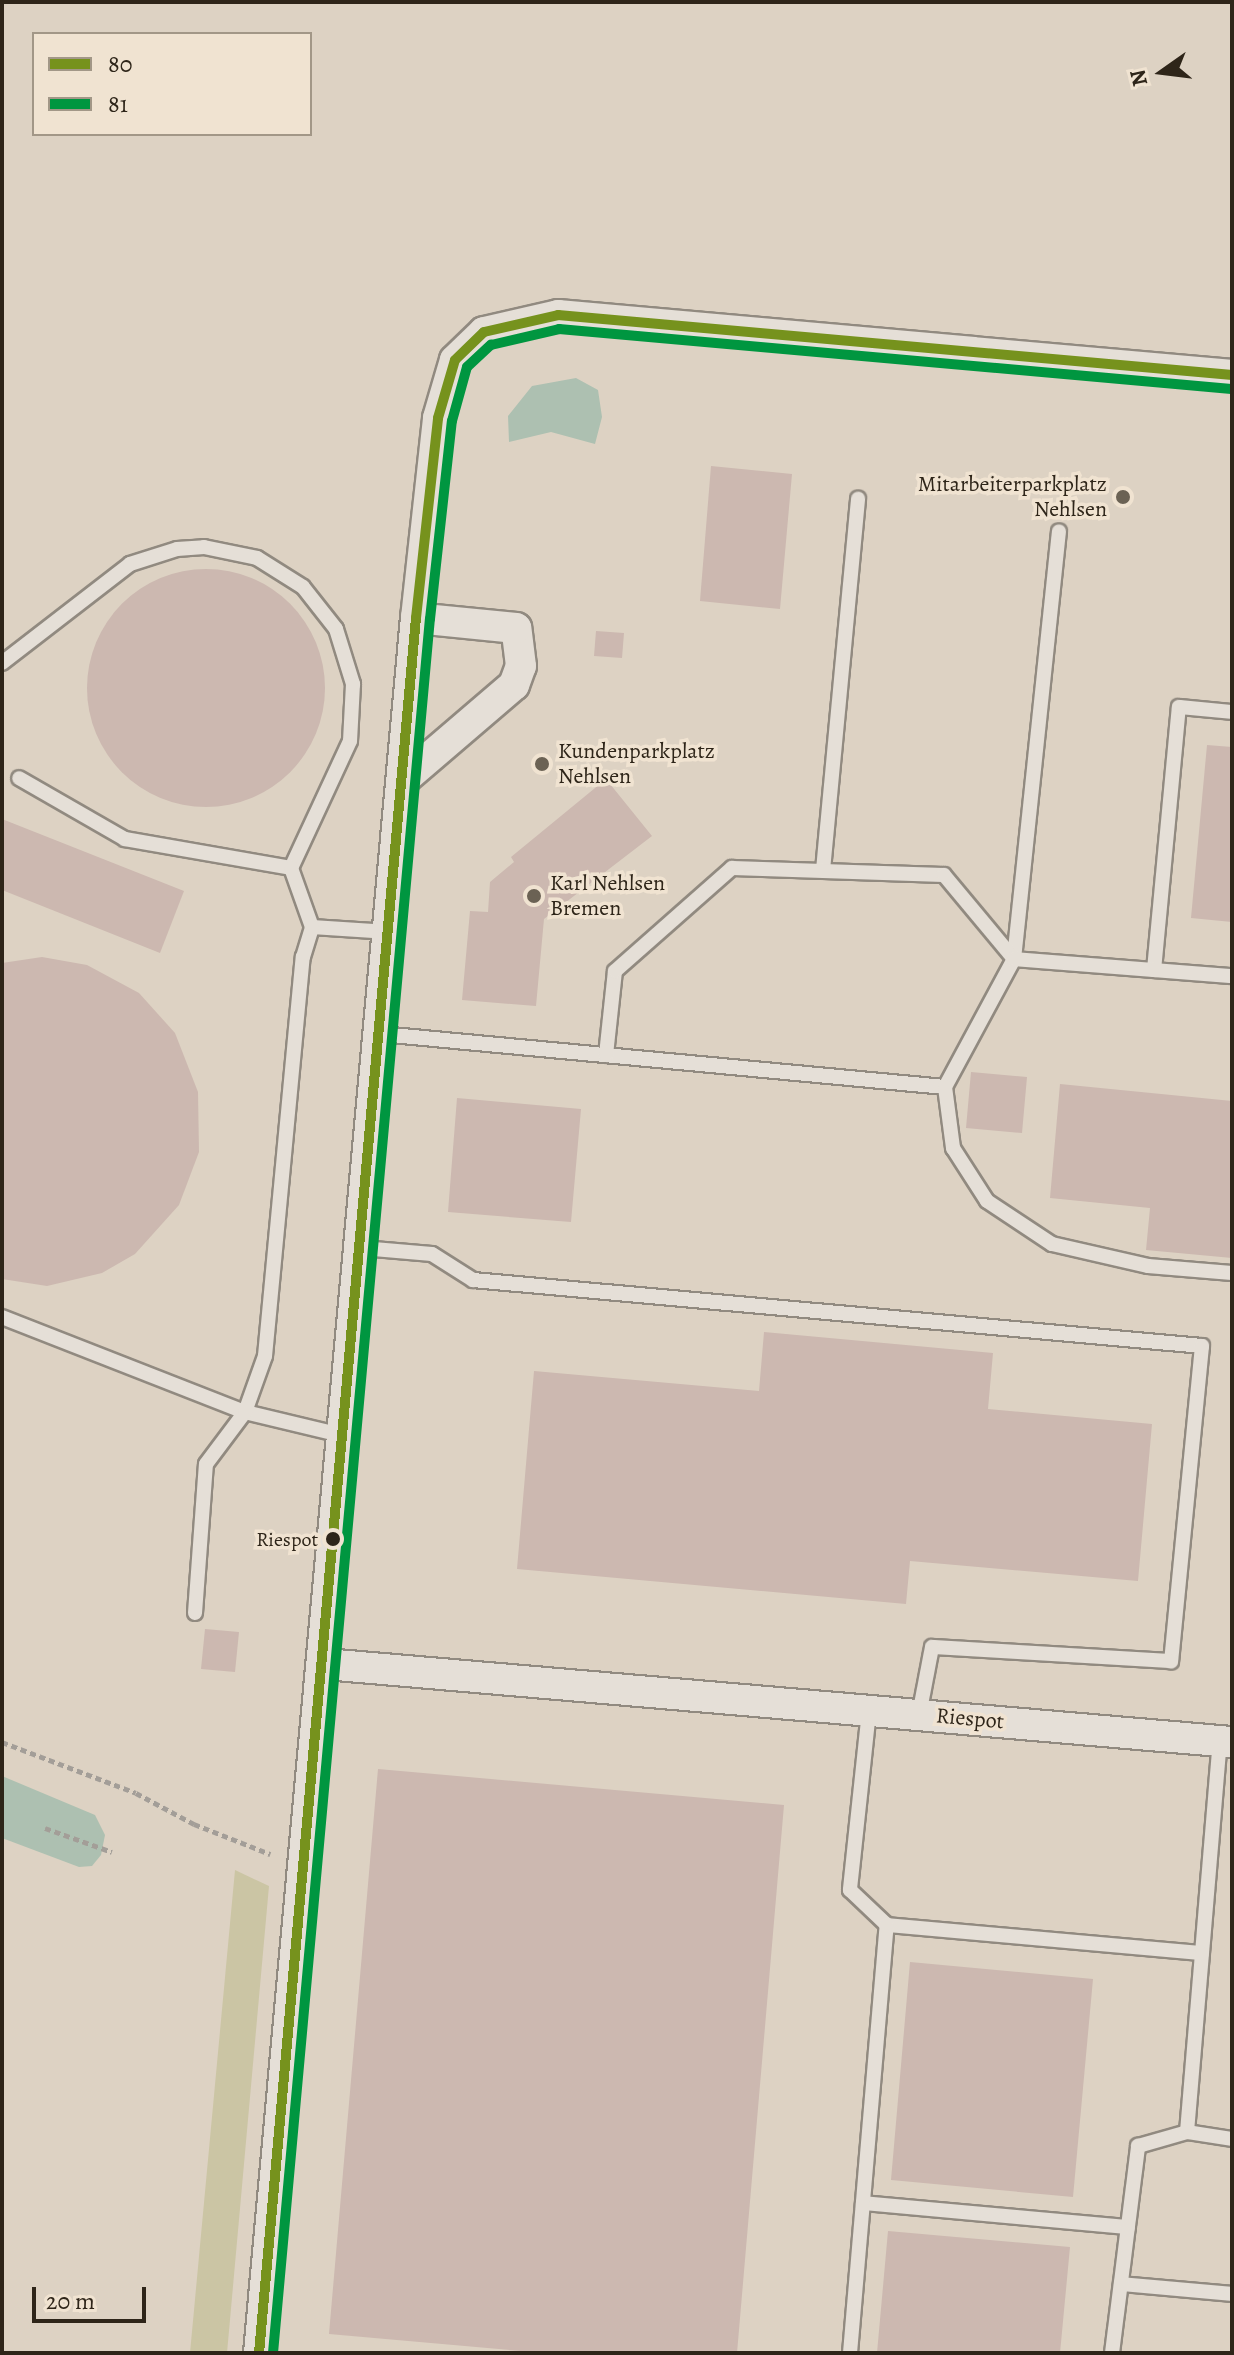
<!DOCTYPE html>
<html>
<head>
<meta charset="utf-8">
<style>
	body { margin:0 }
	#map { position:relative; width:1234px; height:2355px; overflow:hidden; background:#ddd2c3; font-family:Alegreya,serif }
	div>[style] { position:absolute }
	.green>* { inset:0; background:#cbc5a4 }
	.water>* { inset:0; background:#adc0b1 }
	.building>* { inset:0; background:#ccb8b0 }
	.round { border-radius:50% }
	.path>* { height:5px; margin-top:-2.5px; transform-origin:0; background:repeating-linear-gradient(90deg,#a39e98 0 6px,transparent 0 10px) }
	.roads { filter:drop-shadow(2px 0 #918a80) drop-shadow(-2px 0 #918a80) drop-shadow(0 2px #918a80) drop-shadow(0 -2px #918a80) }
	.lane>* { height:14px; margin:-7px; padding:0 7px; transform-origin:7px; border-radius:7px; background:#e5dfd7 }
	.street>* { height:30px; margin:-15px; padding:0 15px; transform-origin:15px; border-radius:15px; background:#e5dfd7 }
	.bus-1>* { height:10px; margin:-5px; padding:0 5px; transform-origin:5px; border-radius:5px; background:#76921d }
	.bus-2>* { height:10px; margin:-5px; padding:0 5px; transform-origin:5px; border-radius:5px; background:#009640 }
	.dots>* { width:22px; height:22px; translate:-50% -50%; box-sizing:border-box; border:4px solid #f0e3d1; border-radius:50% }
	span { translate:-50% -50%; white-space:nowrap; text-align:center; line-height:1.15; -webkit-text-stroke:7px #f0e3d1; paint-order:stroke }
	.bus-label { font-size:20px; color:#2e2519 }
	.right { translate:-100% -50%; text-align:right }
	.poi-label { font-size:22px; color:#2e2519 }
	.left { translate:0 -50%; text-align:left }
	.street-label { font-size:22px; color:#2e2519 }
	.frame { position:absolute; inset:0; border:4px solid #2e2519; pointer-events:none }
	.legend { position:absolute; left:32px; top:32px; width:280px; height:104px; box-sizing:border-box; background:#f0e3d1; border:2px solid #a29787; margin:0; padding:10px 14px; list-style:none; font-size:24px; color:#2e2519 }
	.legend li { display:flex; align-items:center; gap:16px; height:40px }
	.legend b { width:40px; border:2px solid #a29787 }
	.north { position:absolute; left:1122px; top:32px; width:80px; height:80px; -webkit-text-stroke:6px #f0e3d1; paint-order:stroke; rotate:256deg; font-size:22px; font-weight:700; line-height:32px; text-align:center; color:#2e2519 }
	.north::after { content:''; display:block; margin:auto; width:28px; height:36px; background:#2e2519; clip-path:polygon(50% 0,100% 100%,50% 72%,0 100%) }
	.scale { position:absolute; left:32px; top:2287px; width:114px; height:36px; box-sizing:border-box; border:4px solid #2e2519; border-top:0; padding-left:10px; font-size:24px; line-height:28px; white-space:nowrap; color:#2e2519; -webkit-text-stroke:6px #f0e3d1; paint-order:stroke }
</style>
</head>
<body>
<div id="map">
	<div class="green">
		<div style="clip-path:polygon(235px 1870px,269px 1886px,227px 2353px,190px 2353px)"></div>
	</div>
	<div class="water">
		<div style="clip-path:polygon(576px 378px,598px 390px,602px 417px,595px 444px,551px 432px,509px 442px,508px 416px,532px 386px)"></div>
		<div style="clip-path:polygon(2px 1776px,95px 1815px,105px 1835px,101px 1855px,92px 1866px,79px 1867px,2px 1838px)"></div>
	</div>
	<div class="building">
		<div style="clip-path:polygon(711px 466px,792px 474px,780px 609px,700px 601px)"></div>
		<div class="round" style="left:87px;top:569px;width:238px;height:238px"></div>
		<div style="clip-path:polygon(596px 631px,624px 633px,622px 658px,594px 656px)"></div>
		<div style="clip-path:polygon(1207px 745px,1232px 747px,1232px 922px,1191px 918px)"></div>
		<div style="clip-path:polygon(606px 779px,652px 836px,544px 919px,536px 1006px,462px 1000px,470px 911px,488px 912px,490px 882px,514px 862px,511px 857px)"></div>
		<div style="clip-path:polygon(2px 819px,184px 891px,160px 953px,2px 890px)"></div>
		<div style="clip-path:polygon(42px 957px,87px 965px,139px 993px,175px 1033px,198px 1092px,199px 1152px,179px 1205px,135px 1254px,102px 1273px,47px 1286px,2px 1279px,2px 963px)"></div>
		<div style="clip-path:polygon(971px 1072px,1027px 1077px,1022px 1133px,966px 1128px)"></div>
		<div style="clip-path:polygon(1060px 1084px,1232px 1101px,1232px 1258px,1146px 1250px,1150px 1208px,1050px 1198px)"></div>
		<div style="clip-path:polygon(457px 1098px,581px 1109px,571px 1222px,448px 1212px)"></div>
		<div style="clip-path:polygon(764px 1332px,993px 1353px,988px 1409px,1152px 1424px,1138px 1581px,910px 1561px,906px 1604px,517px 1569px,534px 1371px,759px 1391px)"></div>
		<div style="clip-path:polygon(205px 1629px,239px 1632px,235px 1672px,201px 1669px)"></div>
		<div style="clip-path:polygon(378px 1769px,784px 1805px,737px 2353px,543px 2353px,329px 2334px)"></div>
		<div style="clip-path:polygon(910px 1962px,1093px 1979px,1073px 2197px,891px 2180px)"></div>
		<div style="clip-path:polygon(888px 2231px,1070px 2247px,1060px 2353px,877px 2353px)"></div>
	</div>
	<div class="path">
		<div style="left:2px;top:1742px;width:143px;rotate:20.8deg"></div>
		<div style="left:136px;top:1793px;width:66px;rotate:28.1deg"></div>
		<div style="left:194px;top:1824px;width:82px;rotate:21.5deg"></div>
		<div style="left:45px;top:1828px;width:71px;rotate:19.7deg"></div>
	</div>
	<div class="roads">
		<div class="lane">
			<div style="left:2px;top:663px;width:162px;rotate:-37.7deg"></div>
			<div style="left:130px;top:564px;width:49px;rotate:-17.7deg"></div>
			<div style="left:177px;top:549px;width:27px;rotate:-4deg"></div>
			<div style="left:204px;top:547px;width:54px;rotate:11.7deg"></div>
			<div style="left:257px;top:558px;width:54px;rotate:32.2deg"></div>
			<div style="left:303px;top:587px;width:53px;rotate:51.8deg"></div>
			<div style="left:336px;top:629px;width:58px;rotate:72.8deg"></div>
			<div style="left:353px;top:684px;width:57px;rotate:93deg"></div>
			<div style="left:350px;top:741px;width:140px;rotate:114.9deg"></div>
			<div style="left:291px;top:868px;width:169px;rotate:-170.1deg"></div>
			<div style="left:125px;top:839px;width:122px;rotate:-150.1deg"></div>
			<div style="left:291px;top:868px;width:63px;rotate:70.4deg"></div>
			<div style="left:312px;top:927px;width:77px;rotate:3.7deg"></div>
			<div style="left:823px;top:870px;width:373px;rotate:-84.6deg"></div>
			<div style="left:1154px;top:970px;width:264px;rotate:-84.6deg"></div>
			<div style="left:1179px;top:707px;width:53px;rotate:5.4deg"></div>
			<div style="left:381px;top:1034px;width:566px;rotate:5.37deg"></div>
			<div style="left:945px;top:1087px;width:145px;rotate:-61.7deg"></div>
			<div style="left:1014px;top:959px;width:430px;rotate:-84deg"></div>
			<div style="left:606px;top:1055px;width:84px;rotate:-83.9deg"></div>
			<div style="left:615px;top:971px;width:156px;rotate:-41.4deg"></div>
			<div style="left:732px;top:868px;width:212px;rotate:1.9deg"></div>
			<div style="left:944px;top:875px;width:109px;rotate:50.2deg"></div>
			<div style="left:1014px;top:959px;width:219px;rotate:4.5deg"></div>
			<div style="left:945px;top:1087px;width:62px;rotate:82.5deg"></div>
			<div style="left:953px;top:1148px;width:63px;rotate:57.3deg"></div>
			<div style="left:987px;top:1201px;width:78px;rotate:33.5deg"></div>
			<div style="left:1052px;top:1244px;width:98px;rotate:12.9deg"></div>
			<div style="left:1148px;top:1266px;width:84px;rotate:4.8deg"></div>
			<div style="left:362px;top:1248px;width:70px;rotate:4.9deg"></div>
			<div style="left:432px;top:1254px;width:49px;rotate:32.4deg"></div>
			<div style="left:473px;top:1280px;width:732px;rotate:5.17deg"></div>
			<div style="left:1202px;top:1346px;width:317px;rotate:95.6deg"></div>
			<div style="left:1171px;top:1661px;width:239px;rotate:-176.6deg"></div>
			<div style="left:932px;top:1647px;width:69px;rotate:100.8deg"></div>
			<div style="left:2px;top:1317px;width:261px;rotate:21.4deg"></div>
			<div style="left:245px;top:1412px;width:103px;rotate:13.5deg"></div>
			<div style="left:195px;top:1613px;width:149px;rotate:-85.8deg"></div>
			<div style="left:206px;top:1464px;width:65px;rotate:-53.1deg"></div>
			<div style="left:245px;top:1412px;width:59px;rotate:-70.3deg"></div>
			<div style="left:265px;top:1356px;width:401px;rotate:-84.6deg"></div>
			<div style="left:303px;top:957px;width:31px;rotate:-73deg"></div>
			<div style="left:869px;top:1711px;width:180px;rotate:96.1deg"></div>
			<div style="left:850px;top:1890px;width:51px;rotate:43.4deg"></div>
			<div style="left:887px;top:1925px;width:316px;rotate:5.1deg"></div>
			<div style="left:1187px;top:2132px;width:46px;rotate:8.8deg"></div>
			<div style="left:863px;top:2203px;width:266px;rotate:5.2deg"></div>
			<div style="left:1121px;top:2284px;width:111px;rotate:5.1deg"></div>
			<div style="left:850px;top:2353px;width:430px;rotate:-85.1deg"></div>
			<div style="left:1112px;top:2353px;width:209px;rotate:-82.8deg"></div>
			<div style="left:1138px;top:2146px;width:51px;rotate:-15.9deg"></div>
			<div style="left:1187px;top:2132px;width:392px;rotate:-85.2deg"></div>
		</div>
		<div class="street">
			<div style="left:403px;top:780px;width:146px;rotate:-40.6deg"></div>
			<div style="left:514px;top:685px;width:20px;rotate:-70deg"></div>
			<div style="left:521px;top:666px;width:38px;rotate:-97deg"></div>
			<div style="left:516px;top:628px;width:100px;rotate:-174.3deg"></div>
			<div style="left:325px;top:1664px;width:910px;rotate:4.92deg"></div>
			<div style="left:259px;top:2353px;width:1742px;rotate:-84.83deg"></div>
			<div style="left:416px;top:618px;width:201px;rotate:-83.7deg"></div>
			<div style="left:438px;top:418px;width:60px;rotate:-73.7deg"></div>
			<div style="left:455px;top:360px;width:40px;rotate:-44deg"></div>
			<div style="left:484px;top:332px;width:76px;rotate:-12.9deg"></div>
			<div style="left:558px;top:315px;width:677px;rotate:5.09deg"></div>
		</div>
	</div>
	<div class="bus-1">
		<div style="left:259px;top:2353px;width:1742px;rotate:-84.83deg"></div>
		<div style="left:416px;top:618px;width:201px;rotate:-83.7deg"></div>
		<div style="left:438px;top:418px;width:60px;rotate:-73.7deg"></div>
		<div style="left:455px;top:360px;width:40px;rotate:-44deg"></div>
		<div style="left:484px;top:332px;width:76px;rotate:-12.9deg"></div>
		<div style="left:558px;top:315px;width:677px;rotate:5.09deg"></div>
	</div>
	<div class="bus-2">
		<div style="left:273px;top:2353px;width:1741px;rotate:-84.83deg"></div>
		<div style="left:430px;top:619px;width:199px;rotate:-83.7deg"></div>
		<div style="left:452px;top:421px;width:56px;rotate:-74.5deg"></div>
		<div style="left:467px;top:367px;width:33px;rotate:-43deg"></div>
		<div style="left:491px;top:345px;width:70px;rotate:-13.2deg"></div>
		<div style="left:559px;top:329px;width:675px;rotate:5.1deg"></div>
	</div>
	<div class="dots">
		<div style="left:1123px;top:497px;background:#6b6254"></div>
		<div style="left:542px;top:764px;background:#6b6254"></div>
		<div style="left:534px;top:896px;background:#6b6254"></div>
		<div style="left:333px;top:1539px;background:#2e2519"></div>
	</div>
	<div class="bus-label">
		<span class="right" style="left:318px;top:1539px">Riespot</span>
	</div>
	<div class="poi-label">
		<span class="right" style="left:1107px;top:497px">Mitarbeiterparkplatz<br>Nehlsen</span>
		<span class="left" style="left:558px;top:764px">Kundenparkplatz<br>Nehlsen</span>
		<span class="left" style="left:550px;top:896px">Karl Nehlsen<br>Bremen</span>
	</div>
	<div class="street-label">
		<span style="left:970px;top:1719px;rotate:5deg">Riespot</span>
	</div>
	<div class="frame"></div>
	<ul class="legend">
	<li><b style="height:10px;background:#76921d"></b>80</li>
	<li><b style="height:10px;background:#009640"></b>81</li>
	</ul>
	<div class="north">N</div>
	<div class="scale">20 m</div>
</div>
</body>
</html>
